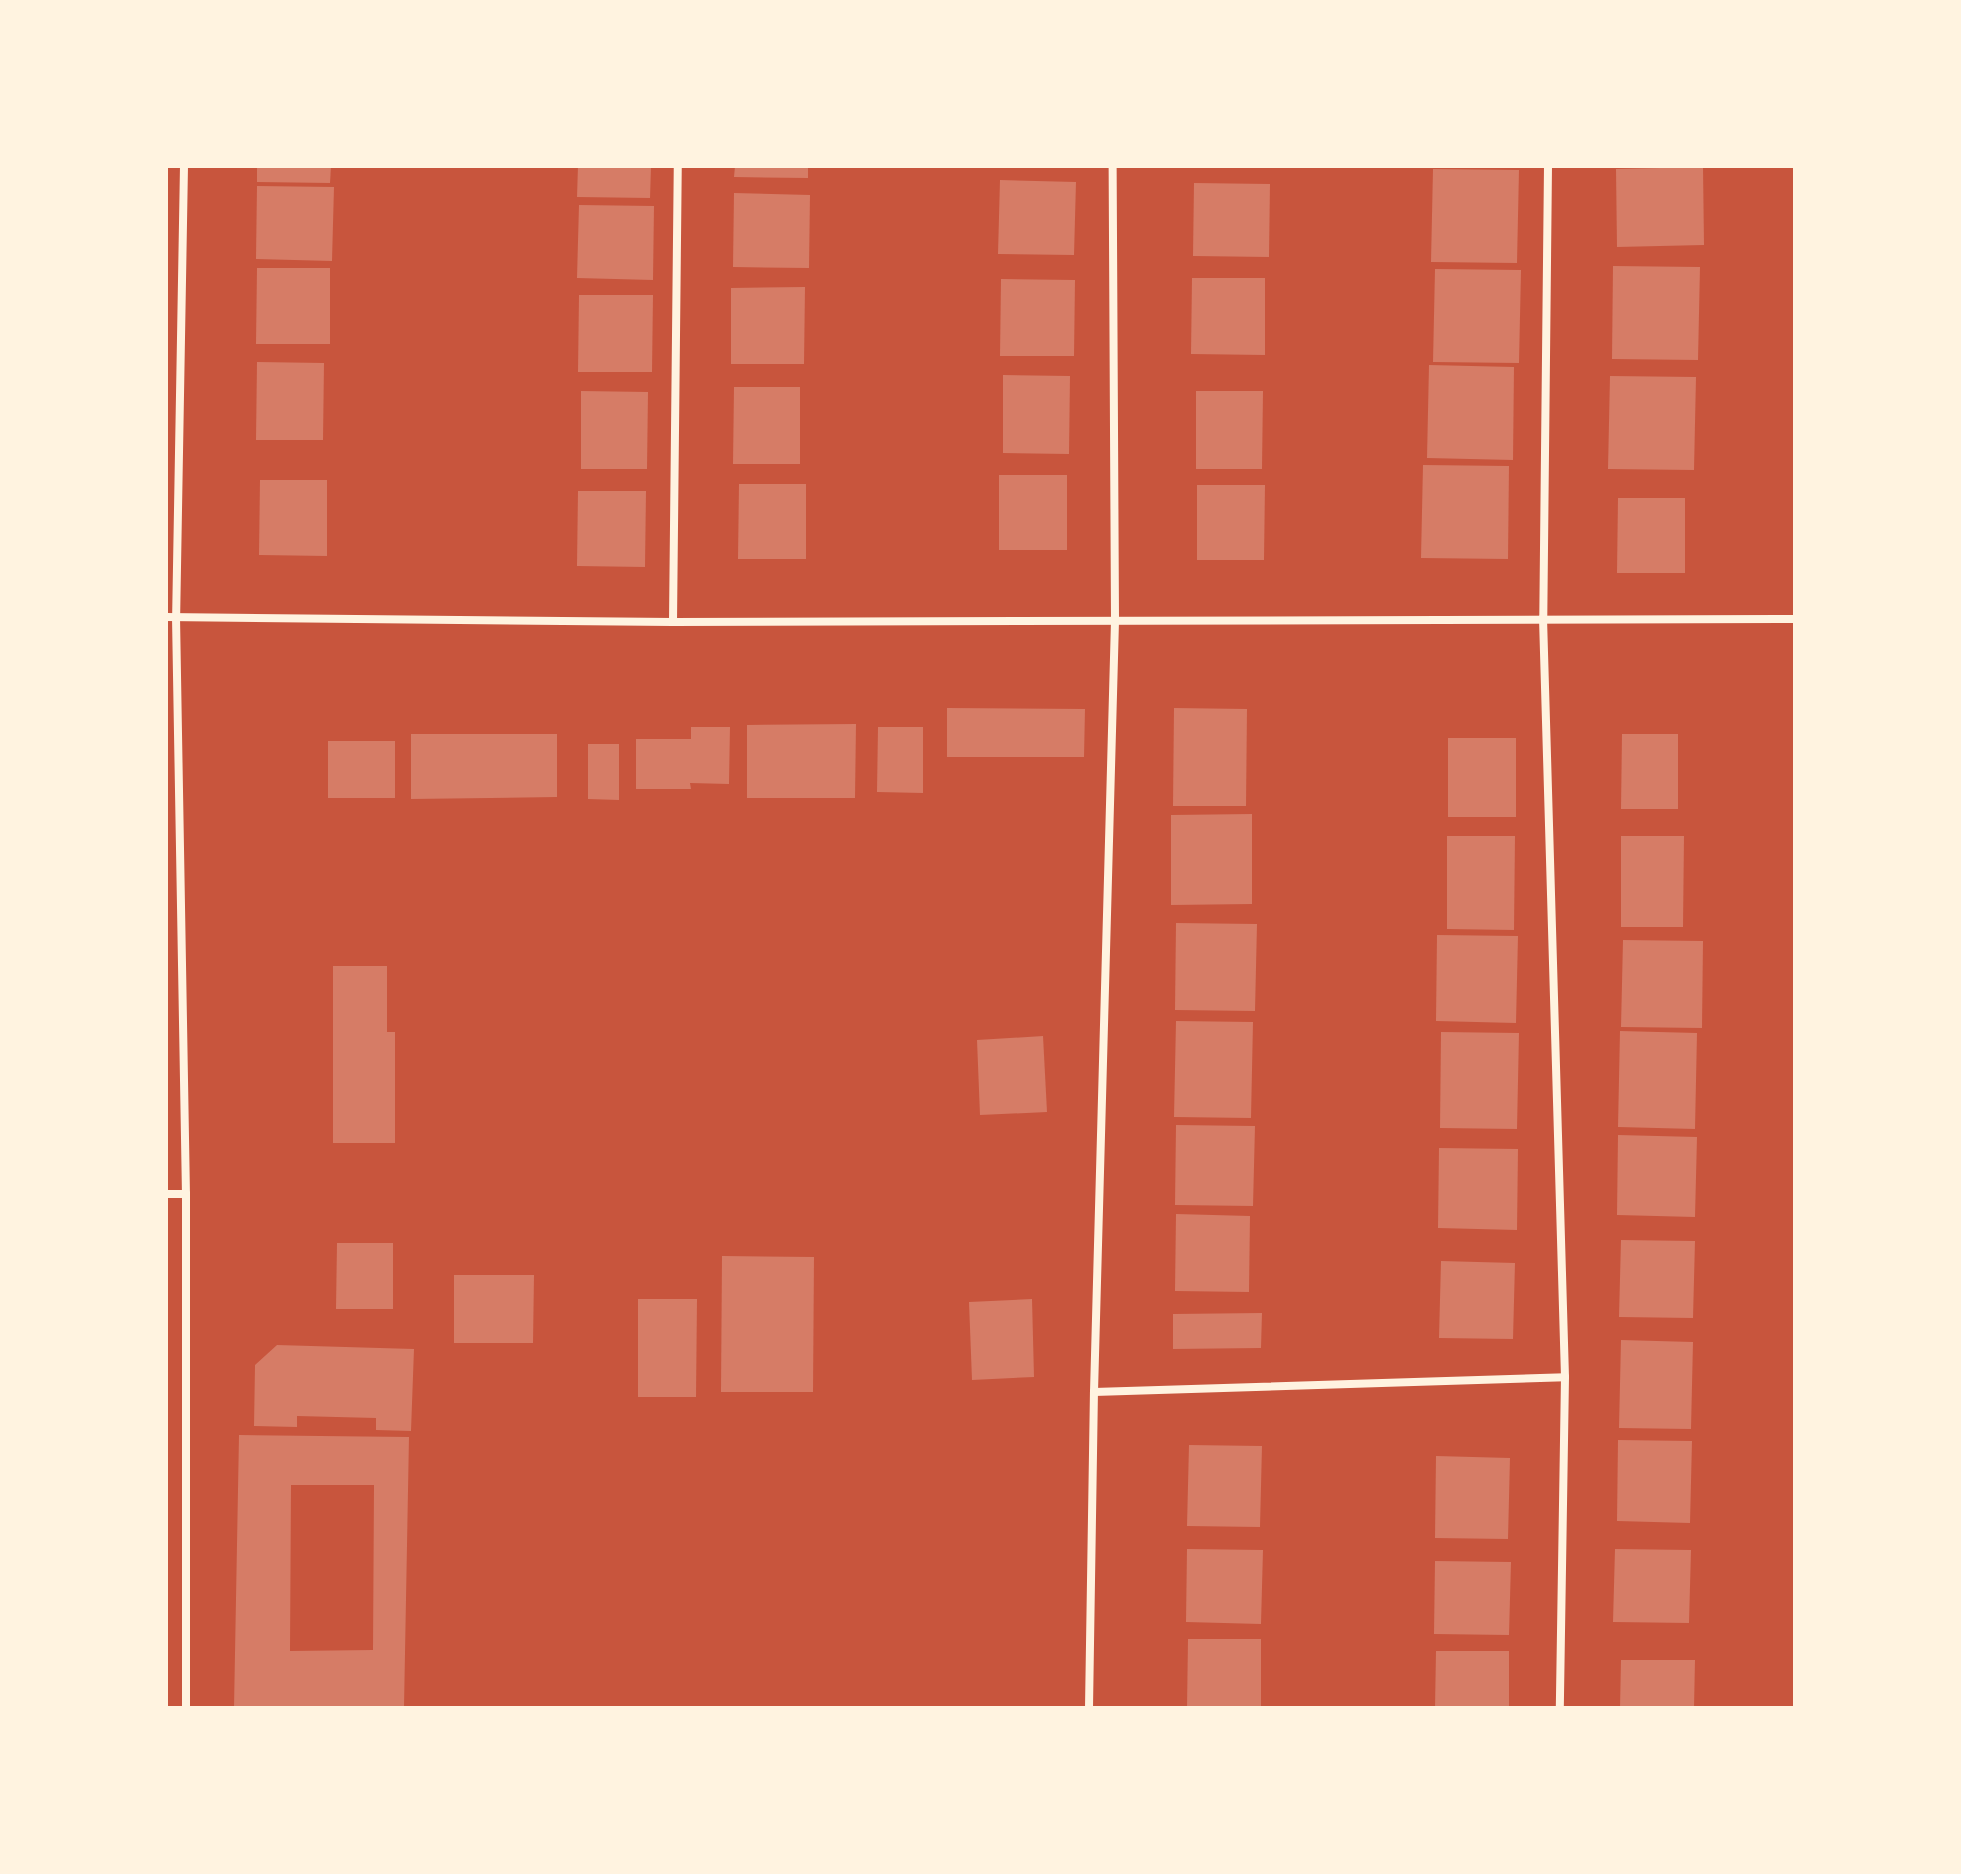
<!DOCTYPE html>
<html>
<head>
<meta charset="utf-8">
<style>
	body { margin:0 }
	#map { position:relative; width:1961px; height:1874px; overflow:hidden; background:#c8553d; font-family:"DejaVu Sans",sans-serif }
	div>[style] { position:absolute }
	.building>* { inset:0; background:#d67c66 }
	.minor>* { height:8px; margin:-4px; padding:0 4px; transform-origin:4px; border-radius:4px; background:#fff3e0 }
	span { translate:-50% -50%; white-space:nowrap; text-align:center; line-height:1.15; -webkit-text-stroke:7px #fff3e0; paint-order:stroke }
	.frame { position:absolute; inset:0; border:168px solid #fff3e0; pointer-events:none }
</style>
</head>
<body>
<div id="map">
	<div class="building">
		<div style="clip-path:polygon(257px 166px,331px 166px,330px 183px,257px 182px)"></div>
		<div style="clip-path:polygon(578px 166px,651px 166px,650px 198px,577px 197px)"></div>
		<div style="clip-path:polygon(735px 166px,808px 166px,808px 178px,734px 177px)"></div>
		<div style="clip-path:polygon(1703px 167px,1704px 245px,1617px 247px,1616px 169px)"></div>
		<div style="clip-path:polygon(1433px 169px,1519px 170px,1517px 263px,1431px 262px)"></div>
		<div style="clip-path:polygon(1000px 180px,1076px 182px,1074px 255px,998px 254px)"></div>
		<div style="clip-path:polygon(1194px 183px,1270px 184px,1269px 257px,1193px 256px)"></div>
		<div style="clip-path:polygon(257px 186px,334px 187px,332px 261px,256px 259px)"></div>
		<div style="clip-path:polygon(734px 193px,810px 195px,809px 268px,733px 267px)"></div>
		<div style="clip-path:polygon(579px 205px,654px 206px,653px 280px,577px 278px)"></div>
		<div style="clip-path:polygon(1613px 266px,1700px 267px,1698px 360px,1612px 359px)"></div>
		<div style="clip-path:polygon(257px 268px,330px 268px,330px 344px,256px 344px)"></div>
		<div style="clip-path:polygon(1435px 269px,1521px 270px,1519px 363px,1433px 362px)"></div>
		<div style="clip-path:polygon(1192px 278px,1265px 278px,1265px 355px,1191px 354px)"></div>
		<div style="clip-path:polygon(1001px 279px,1075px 280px,1074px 356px,1000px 356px)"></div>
		<div style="clip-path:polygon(805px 287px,804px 364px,731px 364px,731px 288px)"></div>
		<div style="clip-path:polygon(579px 295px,653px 295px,652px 372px,578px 372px)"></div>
		<div style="clip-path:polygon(257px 362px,324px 363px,323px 440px,256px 440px)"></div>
		<div style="clip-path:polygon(1429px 365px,1514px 367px,1513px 460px,1427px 458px)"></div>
		<div style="clip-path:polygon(1003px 375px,1070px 376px,1069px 454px,1003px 453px)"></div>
		<div style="clip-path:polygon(1610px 376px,1696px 377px,1694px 470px,1608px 469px)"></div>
		<div style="clip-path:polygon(734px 387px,800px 387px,800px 464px,733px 464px)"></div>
		<div style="clip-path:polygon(581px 391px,648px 392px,647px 469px,581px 469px)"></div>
		<div style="clip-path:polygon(1196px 391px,1263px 391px,1262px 469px,1196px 469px)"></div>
		<div style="clip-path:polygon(1423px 465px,1509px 466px,1508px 559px,1421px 558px)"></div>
		<div style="clip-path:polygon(999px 475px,1067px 475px,1067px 550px,999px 550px)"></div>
		<div style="clip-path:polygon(260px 480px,327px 480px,327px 556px,259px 555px)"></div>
		<div style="clip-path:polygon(739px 484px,806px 484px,806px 559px,738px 559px)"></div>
		<div style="clip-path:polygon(1197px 485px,1265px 485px,1264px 560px,1197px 560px)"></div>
		<div style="clip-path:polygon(578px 491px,646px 491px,645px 567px,577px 566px)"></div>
		<div style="clip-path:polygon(1618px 498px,1685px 498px,1685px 573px,1617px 573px)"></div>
		<div style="clip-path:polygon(947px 708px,1085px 709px,1084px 757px,947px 757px)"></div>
		<div style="clip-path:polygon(1174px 708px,1247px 709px,1246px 806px,1173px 806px)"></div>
		<div style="clip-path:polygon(856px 724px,855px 798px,747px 798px,747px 725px)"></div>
		<div style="clip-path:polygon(691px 727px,730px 727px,729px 784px,690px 783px,691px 789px,636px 789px,636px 739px,691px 739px)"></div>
		<div style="clip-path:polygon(878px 727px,923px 727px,923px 793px,877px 792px)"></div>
		<div style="clip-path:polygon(411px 734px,557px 734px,557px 797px,411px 799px)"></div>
		<div style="clip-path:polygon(1622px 734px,1678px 734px,1678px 809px,1621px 809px)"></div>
		<div style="clip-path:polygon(1448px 738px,1516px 738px,1516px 817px,1448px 817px)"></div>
		<div style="clip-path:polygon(328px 741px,395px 741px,395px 798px,328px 798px)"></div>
		<div style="clip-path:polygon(588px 744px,619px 744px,619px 800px,588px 799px)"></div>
		<div style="clip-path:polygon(1252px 814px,1252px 904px,1171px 905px,1171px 815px)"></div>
		<div style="clip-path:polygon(1447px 836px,1515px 836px,1514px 930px,1447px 929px)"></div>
		<div style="clip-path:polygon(1621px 836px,1684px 836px,1683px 927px,1621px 927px)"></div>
		<div style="clip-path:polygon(1176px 923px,1257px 924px,1255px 1011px,1175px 1010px)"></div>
		<div style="clip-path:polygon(1437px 935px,1518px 936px,1516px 1023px,1436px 1021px)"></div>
		<div style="clip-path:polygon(1623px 940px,1703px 941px,1702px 1028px,1621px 1027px)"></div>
		<div style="clip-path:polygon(333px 966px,387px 966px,387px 1032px,395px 1032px,395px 1143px,333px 1143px)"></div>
		<div style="clip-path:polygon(1176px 1021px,1253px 1022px,1251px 1118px,1174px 1117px)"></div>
		<div style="clip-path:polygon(1620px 1031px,1697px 1033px,1695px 1129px,1618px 1127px)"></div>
		<div style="clip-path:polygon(1441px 1032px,1519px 1033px,1517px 1129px,1440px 1128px)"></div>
		<div style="clip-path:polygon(1043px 1036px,1047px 1112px,980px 1115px,977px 1040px)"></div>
		<div style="clip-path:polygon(1176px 1125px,1255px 1126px,1253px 1206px,1175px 1205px)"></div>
		<div style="clip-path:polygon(1618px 1135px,1697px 1137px,1695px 1217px,1617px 1215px)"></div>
		<div style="clip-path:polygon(1439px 1148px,1518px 1149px,1517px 1230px,1438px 1228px)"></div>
		<div style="clip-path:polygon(1176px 1214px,1250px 1216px,1249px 1292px,1175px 1291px)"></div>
		<div style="clip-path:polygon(1621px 1240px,1695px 1241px,1693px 1318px,1619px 1317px)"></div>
		<div style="clip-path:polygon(337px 1243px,393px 1243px,393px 1309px,336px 1309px)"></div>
		<div style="clip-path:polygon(722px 1256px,814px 1257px,813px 1392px,721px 1392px)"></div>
		<div style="clip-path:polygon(1441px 1261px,1515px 1263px,1513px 1339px,1439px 1338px)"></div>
		<div style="clip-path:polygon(454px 1275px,534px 1275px,533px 1343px,454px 1343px)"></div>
		<div style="clip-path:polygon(638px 1299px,697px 1299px,696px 1397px,638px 1397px)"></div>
		<div style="clip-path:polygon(1032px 1299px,1034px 1377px,972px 1380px,969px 1302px)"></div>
		<div style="clip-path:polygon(1262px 1313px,1261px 1348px,1173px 1349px,1173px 1314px)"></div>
		<div style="clip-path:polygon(1621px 1340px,1693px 1342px,1691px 1429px,1619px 1428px)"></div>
		<div style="clip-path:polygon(277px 1345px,414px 1349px,411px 1431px,376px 1430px,376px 1418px,297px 1416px,297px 1427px,254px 1426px,255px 1365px)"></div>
		<div style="clip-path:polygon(evenodd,239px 1435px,409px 1437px,404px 1708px,234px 1708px,239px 1435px,291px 1485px,374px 1485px,373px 1650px,290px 1651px,291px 1485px)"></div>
		<div style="clip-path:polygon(1618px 1440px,1692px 1441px,1690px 1523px,1617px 1521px)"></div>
		<div style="clip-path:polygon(1189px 1445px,1262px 1446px,1260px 1527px,1187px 1526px)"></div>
		<div style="clip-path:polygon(1436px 1456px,1510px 1458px,1508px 1539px,1435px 1538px)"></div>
		<div style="clip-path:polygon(1187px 1549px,1263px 1550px,1261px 1624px,1186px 1622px)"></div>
		<div style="clip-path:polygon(1615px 1549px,1691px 1550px,1689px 1623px,1613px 1622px)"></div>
		<div style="clip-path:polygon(1435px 1561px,1511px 1562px,1509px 1635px,1434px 1634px)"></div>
		<div style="clip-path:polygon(1188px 1639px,1261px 1639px,1261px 1708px,1187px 1708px)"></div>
		<div style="clip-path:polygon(1436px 1651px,1509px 1651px,1509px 1708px,1435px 1708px)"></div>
		<div style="clip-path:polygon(1621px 1660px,1695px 1660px,1694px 1708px,1620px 1708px)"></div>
	</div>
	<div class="minor">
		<div style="left:184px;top:166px;width:451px;rotate:91deg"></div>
		<div style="left:176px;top:617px;width:577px;rotate:89.01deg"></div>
		<div style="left:186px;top:1194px;width:514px;rotate:90deg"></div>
		<div style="left:1548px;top:166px;width:452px;rotate:90.6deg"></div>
		<div style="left:1543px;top:618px;width:759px;rotate:88.34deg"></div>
		<div style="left:1565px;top:1377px;width:331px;rotate:90.9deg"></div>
		<div style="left:166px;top:617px;width:507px;rotate:0.57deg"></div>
		<div style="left:673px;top:622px;width:1122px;rotate:-0.15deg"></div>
		<div style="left:673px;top:622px;width:456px;rotate:-89.4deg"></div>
		<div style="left:166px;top:1194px;width:20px"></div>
		<div style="left:1094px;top:1392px;width:471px;rotate:-1.8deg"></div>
		<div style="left:1089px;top:1708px;width:316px;rotate:-89.1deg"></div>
		<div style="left:1094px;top:1392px;width:773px;rotate:-88.44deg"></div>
		<div style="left:1115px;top:619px;width:453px;rotate:-90.3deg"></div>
	</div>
	<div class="frame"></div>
</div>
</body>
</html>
